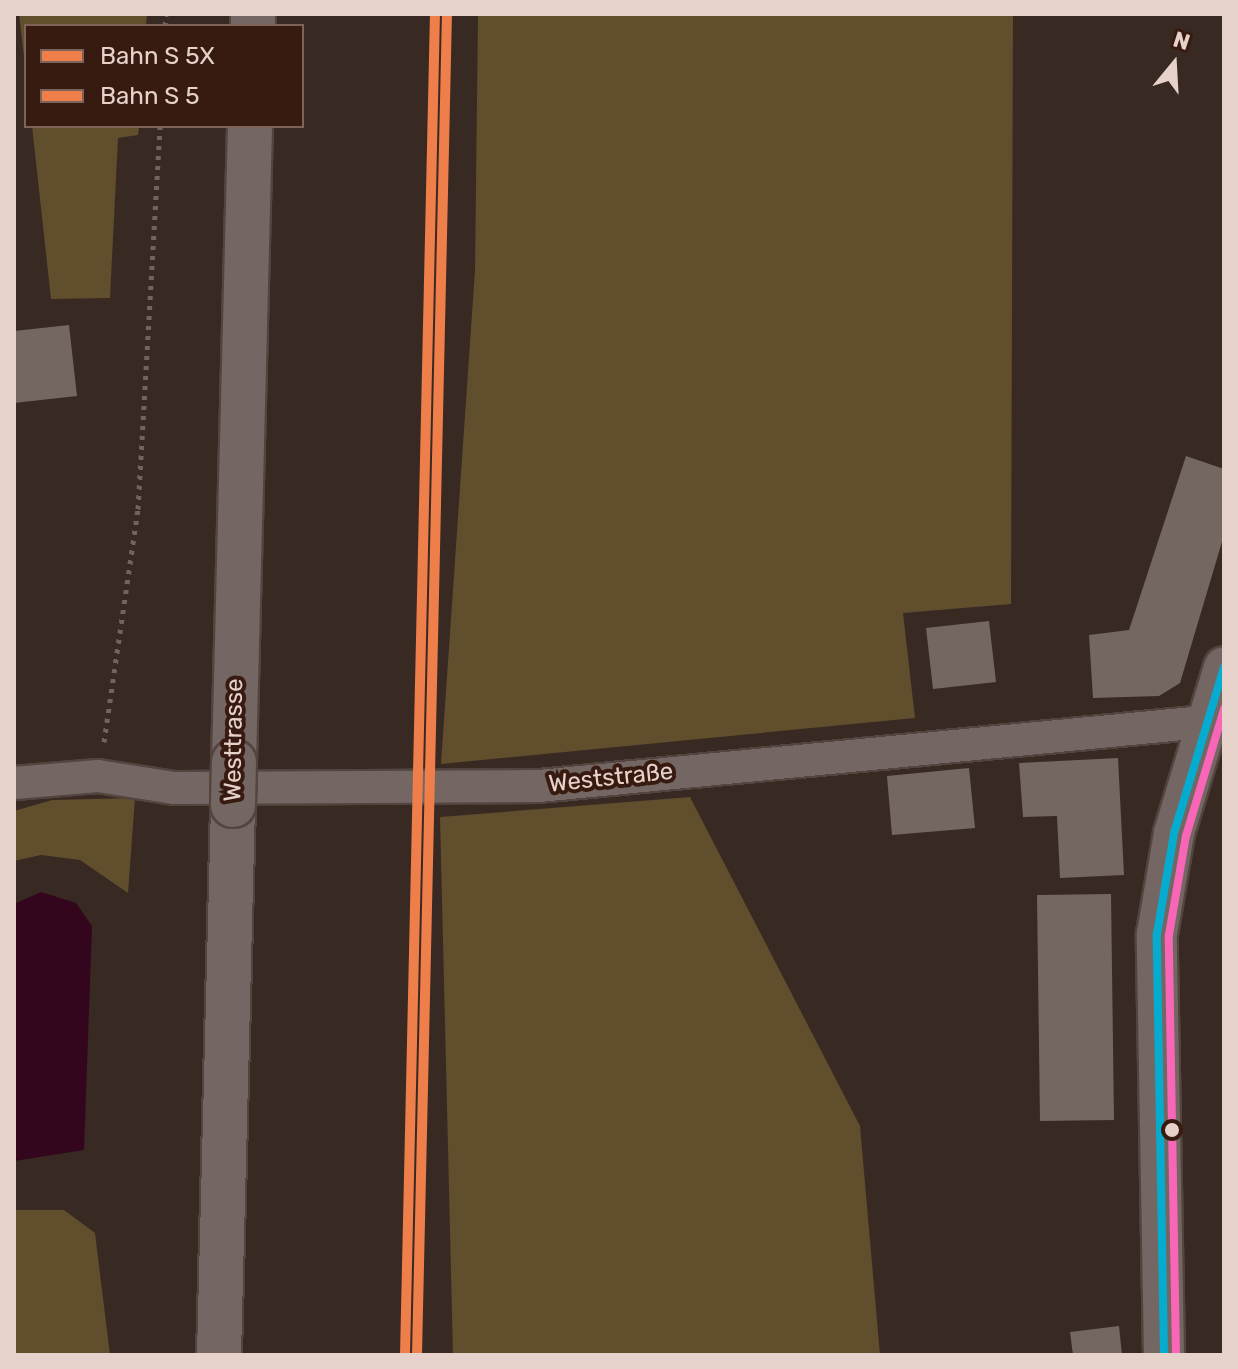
<!DOCTYPE html>
<html>
<head>
<meta charset="utf-8">
<style>
	body { margin:0 }
	#map { position:relative; width:1238px; height:1369px; overflow:hidden; background:#392923; font-family:Rubik,sans-serif }
	div>[style] { position:absolute }
	.green>* { inset:0; background:#604e2d }
	.water>* { inset:0; background:#33061d }
	.building>* { inset:0; background:#73675f }
	.path>* { height:5px; margin-top:-2.5px; transform-origin:0; background:repeating-linear-gradient(90deg,#70645f 0 4px,transparent 0 10px) }
	.roads { filter:drop-shadow(2px 0 #53443f) drop-shadow(-2px 0 #53443f) drop-shadow(0 2px #53443f) drop-shadow(0 -2px #53443f) }
	.minor>* { height:32px; margin:-16px; padding:0 16px; transform-origin:16px; border-radius:16px; background:#746763 }
	.tertiary>* { height:40px; margin:-20px; padding:0 20px; transform-origin:20px; border-radius:20px; background:#746763 }
	.secondary>* { height:44px; margin:-22px; padding:0 22px; transform-origin:22px; border-radius:22px; background:#746763 }
	.bridges { filter:drop-shadow(2px 0 #53443f) drop-shadow(-2px 0 #53443f) drop-shadow(0 2px #53443f) drop-shadow(0 -2px #53443f) }
	.secondary-bridge>* { height:44px; margin:-22px; padding:0 22px; transform-origin:22px; border-radius:22px; background:#746763 }
	.bus-1>* { height:8px; margin:-4px; padding:0 4px; transform-origin:4px; border-radius:4px; background:#06acd0 }
	.bus-2>* { height:8px; margin:-4px; padding:0 4px; transform-origin:4px; border-radius:4px; background:#fa66b7 }
	.rail-1>* { height:10px; margin:-5px; padding:0 5px; transform-origin:5px; border-radius:5px; background:#ee7e4a }
	.rail-2>* { height:10px; margin:-5px; padding:0 5px; transform-origin:5px; border-radius:5px; background:#ee7e4a }
	.dots>* { width:22px; height:22px; translate:-50% -50%; box-sizing:border-box; border:4px solid #371b11; border-radius:50% }
	span { translate:-50% -50%; white-space:nowrap; text-align:center; line-height:1.15; -webkit-text-stroke:8px #371b11; paint-order:stroke }
	.street-label { font-size:24px; color:#e6d2cb }
	.frame { position:absolute; inset:0; border:16px solid #e6d2cb; pointer-events:none }
	.legend { position:absolute; left:24px; top:24px; width:280px; height:104px; box-sizing:border-box; background:#371b11; border:2px solid #7d645b; margin:0; padding:10px 14px; list-style:none; font-size:24px; color:#e6d2cb }
	.legend li { display:flex; align-items:center; gap:16px; height:40px }
	.legend b { width:40px; border:2px solid #7d645b }
	.north { position:absolute; left:1134px; top:24px; width:80px; height:80px; -webkit-text-stroke:6px #371b11; paint-order:stroke; rotate:18deg; font-size:22px; font-weight:700; line-height:32px; text-align:center; color:#e6d2cb }
	.north::after { content:''; display:block; margin:auto; width:28px; height:36px; background:#e6d2cb; clip-path:polygon(50% 0,100% 100%,50% 72%,0 100%) }
</style>
</head>
<body>
<div id="map">
	<div class="green">
		<div style="clip-path:polygon(19px 14px,147px 14px,146px 26px,26px 26px,26px 74px)"></div>
		<div style="clip-path:polygon(478px 14px,1013px 14px,1011px 604px,903px 613px,915px 718px,441px 764px,475px 270px)"></div>
		<div style="clip-path:polygon(32px 126px,139px 126px,138px 135px,118px 138px,110px 298px,51px 299px)"></div>
		<div style="clip-path:polygon(690px 797px,860px 1126px,880px 1355px,453px 1355px,440px 817px)"></div>
		<div style="clip-path:polygon(135px 798px,128px 893px,80px 860px,41px 855px,14px 861px,14px 811px,52px 800px)"></div>
		<div style="clip-path:polygon(14px 1210px,64px 1210px,95px 1233px,110px 1355px,14px 1355px)"></div>
	</div>
	<div class="water">
		<div style="clip-path:polygon(41px 892px,76px 903px,92px 926px,84px 1150px,14px 1161px,14px 904px)"></div>
	</div>
	<div class="building">
		<div style="clip-path:polygon(69px 325px,77px 396px,14px 403px,14px 331px)"></div>
		<div style="clip-path:polygon(1186px 456px,1224px 469px,1224px 535px,1180px 683px,1159px 696px,1093px 698px,1089px 635px,1129px 630px)"></div>
		<div style="clip-path:polygon(989px 621px,996px 682px,933px 689px,926px 628px)"></div>
		<div style="clip-path:polygon(1118px 758px,1124px 875px,1060px 878px,1057px 816px,1023px 817px,1019px 763px)"></div>
		<div style="clip-path:polygon(969px 768px,975px 828px,892px 835px,887px 776px)"></div>
		<div style="clip-path:polygon(1111px 894px,1114px 1120px,1040px 1121px,1037px 895px)"></div>
		<div style="clip-path:polygon(1119px 1326px,1122px 1355px,1073px 1355px,1070px 1332px)"></div>
	</div>
	<div class="path">
		<div style="left:165px;top:26px;width:12px;rotate:-85deg"></div>
		<div style="left:104px;top:742px;width:235px;rotate:-81.7deg"></div>
		<div style="left:138px;top:509px;width:384px;rotate:-86.7deg"></div>
	</div>
	<div class="roads">
		<div class="minor">
			<div style="left:14px;top:783px;width:84px;rotate:-4.8deg"></div>
			<div style="left:98px;top:776px;width:77px;rotate:9deg"></div>
			<div style="left:174px;top:788px;width:365px;rotate:-0.3deg"></div>
			<div style="left:539px;top:786px;width:688px;rotate:-5.5deg"></div>
		</div>
		<div class="tertiary">
			<div style="left:1164px;top:1355px;width:421px;rotate:-91deg"></div>
			<div style="left:1157px;top:934px;width:102px;rotate:-80.4deg"></div>
			<div style="left:1174px;top:833px;width:173px;rotate:-73.2deg"></div>
		</div>
		<div class="secondary">
			<div style="left:253px;top:26px;width:12px;rotate:-90deg"></div>
			<div style="left:234px;top:762px;width:636px;rotate:-88.56deg"></div>
			<div style="left:219px;top:1355px;width:550px;rotate:-88.54deg"></div>
		</div>
	</div>
	<div class="bridges">
		<div class="secondary-bridge">
			<div style="left:233px;top:805px;width:43px;rotate:-88.7deg"></div>
		</div>
	</div>
	<div class="bus-1">
		<div style="left:1164px;top:1355px;width:421px;rotate:-91deg"></div>
		<div style="left:1157px;top:934px;width:102px;rotate:-80.4deg"></div>
		<div style="left:1174px;top:833px;width:173px;rotate:-73.2deg"></div>
	</div>
	<div class="bus-2">
		<div style="left:1176px;top:1355px;width:420px;rotate:-91deg"></div>
		<div style="left:1169px;top:935px;width:100px;rotate:-80.3deg"></div>
		<div style="left:1186px;top:836px;width:133px;rotate:-73.3deg"></div>
	</div>
	<div class="rail-1">
		<div style="left:405px;top:1355px;width:1341px;rotate:-88.72deg"></div>
	</div>
	<div class="rail-2">
		<div style="left:417px;top:1355px;width:1341px;rotate:-88.72deg"></div>
	</div>
	<div class="dots">
		<div style="left:1172px;top:1130px;background:#e6d2cb"></div>
	</div>
	<div class="street-label">
		<span style="left:234px;top:740px;rotate:-89deg">Westtrasse</span>
		<span style="left:611px;top:778px;rotate:-6deg">Weststraße</span>
	</div>
	<div class="frame"></div>
	<ul class="legend">
	<li><b style="height:10px;background:#ee7e4a"></b>Bahn S 5X</li>
	<li><b style="height:10px;background:#ee7e4a"></b>Bahn S 5</li>
	</ul>
	<div class="north">N</div>
</div>
</body>
</html>
